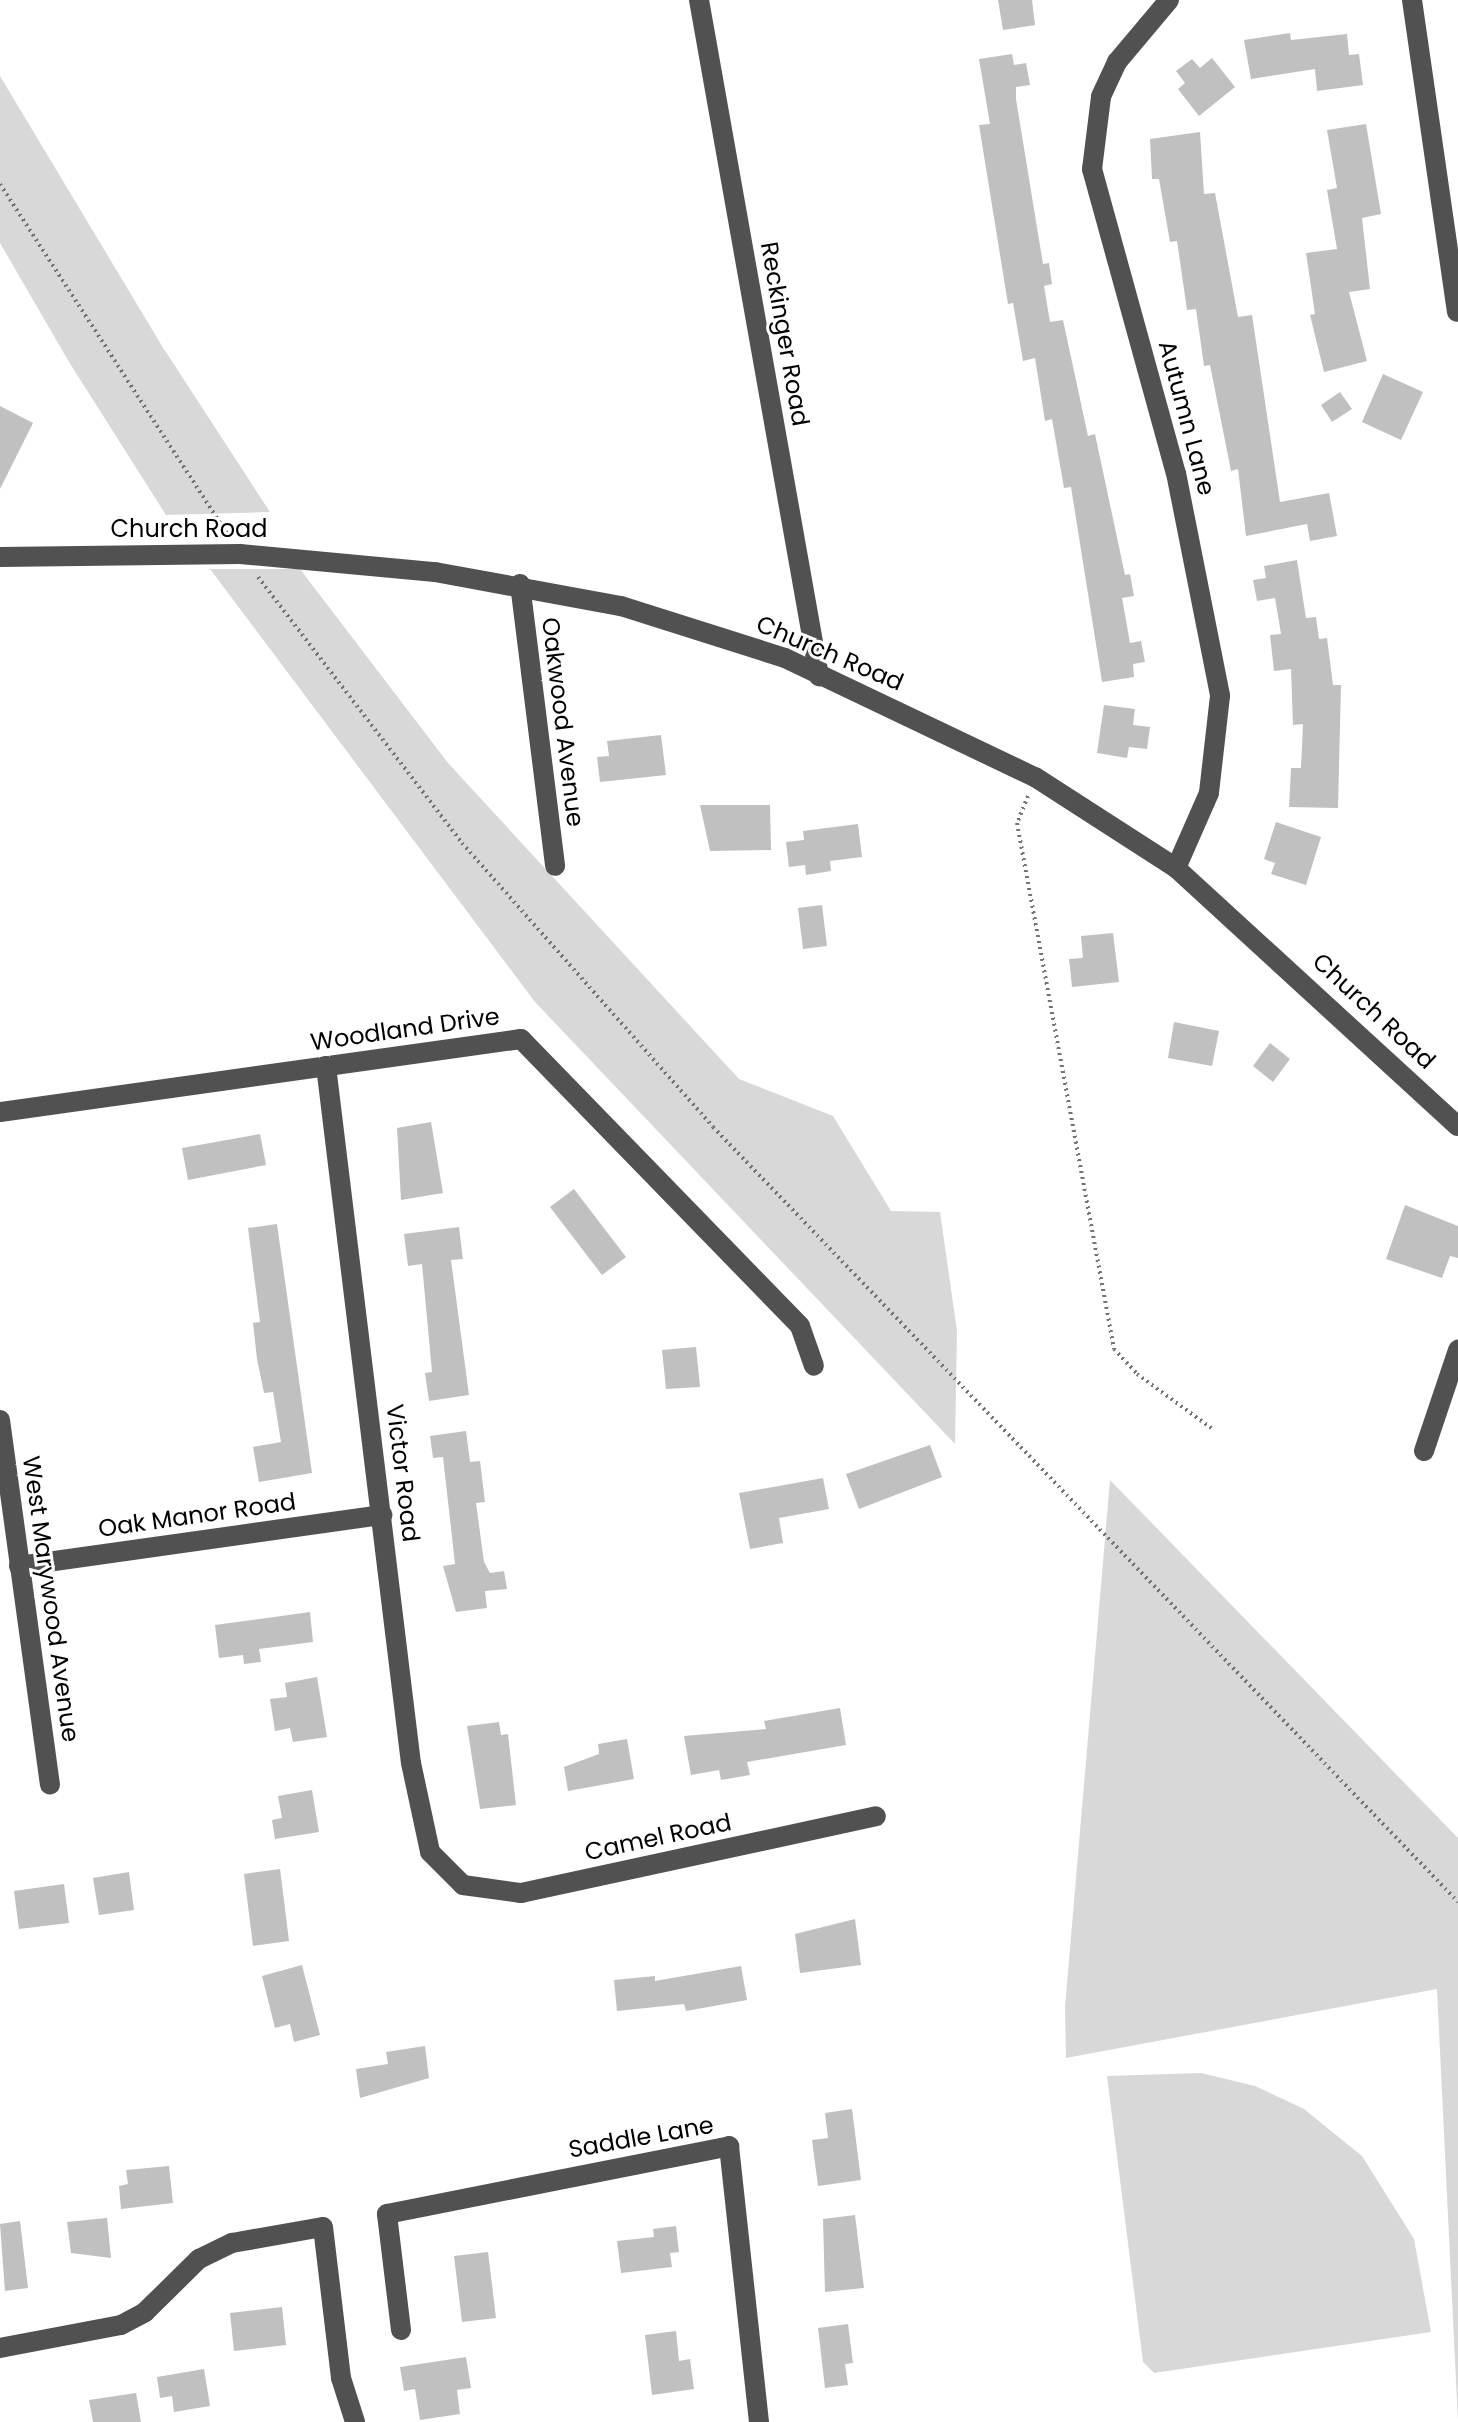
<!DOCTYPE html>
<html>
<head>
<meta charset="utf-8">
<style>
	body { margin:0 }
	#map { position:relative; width:1458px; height:2422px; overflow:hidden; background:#fff; font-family:Poppins,sans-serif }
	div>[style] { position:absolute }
	.green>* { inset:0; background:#d8d8d8 }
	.building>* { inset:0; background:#c0c0c0 }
	.path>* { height:4px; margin-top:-2px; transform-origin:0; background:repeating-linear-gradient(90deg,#737373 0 2px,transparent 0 6px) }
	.minor>* { height:20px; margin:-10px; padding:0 10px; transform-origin:10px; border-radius:10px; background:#515151 }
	span { translate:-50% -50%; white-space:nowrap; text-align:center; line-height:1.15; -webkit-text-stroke:6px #fff; paint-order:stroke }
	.street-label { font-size:24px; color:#000 }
</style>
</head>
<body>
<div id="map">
	<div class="green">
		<div style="clip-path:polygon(0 76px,162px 346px,270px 512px,166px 515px,69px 362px,0 243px)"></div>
		<div style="clip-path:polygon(210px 569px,300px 569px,448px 763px,739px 1079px,833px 1116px,891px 1211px,940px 1212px,957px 1331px,955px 1444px,535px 1002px)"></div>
		<div style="clip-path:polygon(1110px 1480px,1458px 1838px,1458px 2422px,1437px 1989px,1066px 2058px,1065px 2007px)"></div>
		<div style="clip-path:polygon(1201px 2073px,1255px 2086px,1304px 2109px,1362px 2156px,1414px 2239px,1431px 2332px,1154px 2373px,1143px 2362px,1107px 2076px)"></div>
	</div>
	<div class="building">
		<div style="clip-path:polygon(998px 0,1032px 0,1035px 25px,1003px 30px)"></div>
		<div style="clip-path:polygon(1290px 33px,1291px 40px,1347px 34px,1349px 55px,1359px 54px,1363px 85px,1317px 91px,1315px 69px,1251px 79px,1244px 40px)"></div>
		<div style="clip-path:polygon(1012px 54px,1014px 65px,1026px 63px,1030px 85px,1016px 87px,1016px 99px,1043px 264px,1049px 263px,1052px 284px,1044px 286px,1050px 322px,1063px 320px,1088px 436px,1095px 434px,1125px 575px,1130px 574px,1134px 596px,1122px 598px,1130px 643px,1141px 641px,1145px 662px,1133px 664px,1134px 677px,1102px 682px,1071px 487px,1064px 488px,1052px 419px,1045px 421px,1035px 358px,1023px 361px,1013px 303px,1008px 304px,979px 125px,990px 124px,979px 59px)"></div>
		<div style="clip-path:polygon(1212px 58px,1235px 87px,1199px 116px,1178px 89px,1185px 83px,1176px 71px,1192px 59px,1200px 68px)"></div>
		<div style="clip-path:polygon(1366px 124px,1381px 214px,1362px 218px,1370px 289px,1349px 292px,1367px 361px,1324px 372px,1310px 315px,1315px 314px,1306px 253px,1337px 249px,1327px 190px,1337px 188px,1327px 130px)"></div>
		<div style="clip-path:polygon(1200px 132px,1204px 194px,1215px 193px,1238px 317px,1252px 315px,1280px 502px,1329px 493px,1337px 536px,1310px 541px,1307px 524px,1246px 536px,1238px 469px,1231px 471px,1210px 365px,1204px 366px,1196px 309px,1187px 310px,1177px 241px,1170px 242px,1159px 179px,1152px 179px,1150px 139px)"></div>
		<div style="clip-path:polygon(1383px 374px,1423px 392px,1401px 440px,1362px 422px)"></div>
		<div style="clip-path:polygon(1340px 392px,1352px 409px,1332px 422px,1321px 405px)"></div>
		<div style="clip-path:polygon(0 406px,33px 423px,0 489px)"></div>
		<div style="clip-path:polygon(1297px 560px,1306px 618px,1316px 617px,1319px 639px,1327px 638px,1333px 685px,1341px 685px,1338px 808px,1289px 807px,1291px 768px,1301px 768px,1303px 724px,1293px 725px,1291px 669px,1274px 671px,1270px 635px,1281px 634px,1275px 598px,1257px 601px,1253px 580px,1266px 578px,1264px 566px)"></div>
		<div style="clip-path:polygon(1104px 705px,1135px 709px,1133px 725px,1150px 727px,1147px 749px,1129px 747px,1127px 758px,1097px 753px)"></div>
		<div style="clip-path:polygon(661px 735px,666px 775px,600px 782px,597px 757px,609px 756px,607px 741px)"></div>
		<div style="clip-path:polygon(700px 805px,770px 805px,771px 850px,710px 851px)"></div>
		<div style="clip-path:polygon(1276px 822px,1321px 837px,1306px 885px,1271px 874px,1275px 863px,1264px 859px)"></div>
		<div style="clip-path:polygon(858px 824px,862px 857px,830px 861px,831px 871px,806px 875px,805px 865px,789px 867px,786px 842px,804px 840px,803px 831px)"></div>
		<div style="clip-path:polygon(822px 905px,827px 946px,803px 949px,798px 908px)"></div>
		<div style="clip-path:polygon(1113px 933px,1119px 982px,1072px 987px,1069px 959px,1083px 958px,1081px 936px)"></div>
		<div style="clip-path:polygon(1174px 1022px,1219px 1031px,1212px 1066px,1168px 1058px)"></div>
		<div style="clip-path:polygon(1270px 1043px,1290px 1059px,1273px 1082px,1253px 1066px)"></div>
		<div style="clip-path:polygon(431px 1122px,443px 1193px,401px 1200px,397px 1128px)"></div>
		<div style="clip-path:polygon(260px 1134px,266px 1165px,188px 1180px,182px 1148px)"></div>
		<div style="clip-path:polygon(574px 1189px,626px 1257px,602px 1275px,550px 1207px)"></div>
		<div style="clip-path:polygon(1405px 1205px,1458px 1226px,1458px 1258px,1450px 1256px,1442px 1278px,1386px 1259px)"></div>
		<div style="clip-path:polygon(277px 1224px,312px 1473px,259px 1482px,253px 1447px,281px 1442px,273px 1392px,264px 1393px,257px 1359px,253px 1323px,260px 1322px,248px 1228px)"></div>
		<div style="clip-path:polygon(459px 1227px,463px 1259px,451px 1260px,469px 1395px,429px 1401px,425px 1373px,432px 1372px,422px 1264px,408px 1266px,404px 1234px)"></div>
		<div style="clip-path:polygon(696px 1347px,700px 1387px,666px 1389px,662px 1350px)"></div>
		<div style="clip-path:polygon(466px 1431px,470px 1462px,480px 1461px,485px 1502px,476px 1503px,484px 1562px,490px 1573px,504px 1571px,507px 1589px,485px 1591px,487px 1608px,456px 1612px,443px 1566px,455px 1564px,443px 1457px,433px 1458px,430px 1436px)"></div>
		<div style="clip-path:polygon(930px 1445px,942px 1477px,859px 1509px,846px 1474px)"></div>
		<div style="clip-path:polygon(823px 1478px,829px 1509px,779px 1518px,783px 1543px,750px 1549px,739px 1493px)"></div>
		<div style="clip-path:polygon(310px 1612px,313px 1642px,259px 1649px,261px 1662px,244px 1664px,243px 1655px,219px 1658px,215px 1625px)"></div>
		<div style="clip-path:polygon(317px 1677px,327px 1737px,293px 1742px,290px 1728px,275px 1731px,270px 1699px,287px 1697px,285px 1683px)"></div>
		<div style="clip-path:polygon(840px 1708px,846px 1745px,747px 1762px,750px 1775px,721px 1780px,719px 1770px,691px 1775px,684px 1736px,766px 1729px,764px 1721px)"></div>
		<div style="clip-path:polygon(499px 1722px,501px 1735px,508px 1734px,516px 1805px,480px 1809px,467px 1726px)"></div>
		<div style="clip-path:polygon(627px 1739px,634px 1779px,568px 1791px,564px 1767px,599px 1754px,598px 1744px)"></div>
		<div style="clip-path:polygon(312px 1790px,319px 1832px,275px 1839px,272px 1820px,282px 1818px,278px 1796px)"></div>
		<div style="clip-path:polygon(280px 1869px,289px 1941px,253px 1946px,244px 1874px)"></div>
		<div style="clip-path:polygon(129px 1872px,134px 1910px,99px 1915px,93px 1878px)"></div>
		<div style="clip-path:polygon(64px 1884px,69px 1923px,19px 1929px,14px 1891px)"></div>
		<div style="clip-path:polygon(855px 1919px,861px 1965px,800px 1973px,795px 1934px)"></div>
		<div style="clip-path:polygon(302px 1965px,320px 2035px,294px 2042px,290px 2024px,275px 2028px,262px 1976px)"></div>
		<div style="clip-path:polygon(741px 1966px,747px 2000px,686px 2011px,684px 2004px,617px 2011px,614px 1980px,655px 1976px,655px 1981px)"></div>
		<div style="clip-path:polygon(425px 2046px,429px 2078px,360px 2098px,356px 2069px,388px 2064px,386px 2052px)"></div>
		<div style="clip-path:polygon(852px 2109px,861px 2180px,818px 2186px,812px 2140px,828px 2138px,825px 2113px)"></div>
		<div style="clip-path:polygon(169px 2166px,173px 2203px,121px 2209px,119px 2186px,128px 2184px,126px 2170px)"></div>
		<div style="clip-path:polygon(855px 2215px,864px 2288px,825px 2292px,823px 2219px)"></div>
		<div style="clip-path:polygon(107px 2218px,111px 2258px,71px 2253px,67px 2222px)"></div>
		<div style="clip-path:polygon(20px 2221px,28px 2288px,5px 2291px,0 2224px)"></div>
		<div style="clip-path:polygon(676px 2226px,679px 2252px,670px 2253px,672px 2267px,621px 2273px,617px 2241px,654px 2237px,653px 2229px)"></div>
		<div style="clip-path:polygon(488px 2252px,496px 2318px,462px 2322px,454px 2256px)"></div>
		<div style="clip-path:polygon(282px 2307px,286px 2345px,234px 2351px,230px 2313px)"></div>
		<div style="clip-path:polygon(848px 2324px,853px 2363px,845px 2364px,848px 2385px,825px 2388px,818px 2328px)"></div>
		<div style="clip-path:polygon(676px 2331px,679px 2361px,690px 2359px,694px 2389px,652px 2395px,645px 2335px)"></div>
		<div style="clip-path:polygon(466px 2357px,471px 2388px,457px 2390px,460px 2414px,420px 2420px,415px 2389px,404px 2391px,400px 2367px)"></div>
		<div style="clip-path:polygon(204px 2369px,210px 2406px,174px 2412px,172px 2396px,160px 2398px,157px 2377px)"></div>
		<div style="clip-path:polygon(136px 2393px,141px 2422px,93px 2422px,89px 2400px)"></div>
	</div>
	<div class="path">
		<div style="left:0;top:184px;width:417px;rotate:57deg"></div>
		<div style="left:258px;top:577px;width:335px;rotate:52.5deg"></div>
		<div style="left:462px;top:843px;width:379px;rotate:48.5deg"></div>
		<div style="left:713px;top:1127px;width:1075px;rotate:46.13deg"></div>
		<div style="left:1028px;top:796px;width:29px;rotate:112deg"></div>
		<div style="left:1017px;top:823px;width:535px;rotate:79.55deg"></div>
		<div style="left:1114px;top:1349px;width:34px;rotate:47deg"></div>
		<div style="left:1137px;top:1374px;width:92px;rotate:36.1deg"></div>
	</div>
	<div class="minor">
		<div style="left:699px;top:0;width:687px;rotate:79.93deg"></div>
		<div style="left:1169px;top:0;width:81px;rotate:130deg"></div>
		<div style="left:1117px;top:62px;width:38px;rotate:115deg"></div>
		<div style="left:1101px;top:97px;width:73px;rotate:97.1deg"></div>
		<div style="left:1092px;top:169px;width:315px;rotate:74.6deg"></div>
		<div style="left:1176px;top:473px;width:227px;rotate:78.8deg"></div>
		<div style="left:1220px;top:696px;width:98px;rotate:96.5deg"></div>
		<div style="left:1209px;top:793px;width:82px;rotate:113.7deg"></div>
		<div style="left:1412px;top:0;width:315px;rotate:81.8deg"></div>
		<div style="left:0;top:557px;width:240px;rotate:-0.7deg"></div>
		<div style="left:240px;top:554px;width:196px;rotate:5.3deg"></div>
		<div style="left:435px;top:572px;width:189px;rotate:10.4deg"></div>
		<div style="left:621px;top:606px;width:172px;rotate:17.6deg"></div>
		<div style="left:785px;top:658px;width:277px;rotate:25.5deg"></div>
		<div style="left:1035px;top:777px;width:168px;rotate:32.8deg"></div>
		<div style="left:1176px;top:868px;width:382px;rotate:42.5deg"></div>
		<div style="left:520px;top:584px;width:284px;rotate:82.9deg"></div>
		<div style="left:326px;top:1066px;width:702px;rotate:83.05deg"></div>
		<div style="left:411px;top:1763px;width:91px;rotate:77.9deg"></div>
		<div style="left:430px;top:1852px;width:47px;rotate:45deg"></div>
		<div style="left:463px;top:1885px;width:59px;rotate:7.9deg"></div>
		<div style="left:521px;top:1893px;width:363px;rotate:-12.2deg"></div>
		<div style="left:0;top:1112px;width:526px;rotate:-7.98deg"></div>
		<div style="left:521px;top:1039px;width:400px;rotate:45.8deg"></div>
		<div style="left:800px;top:1326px;width:42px;rotate:70.7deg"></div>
		<div style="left:0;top:1420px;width:368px;rotate:82.2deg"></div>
		<div style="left:1424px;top:1451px;width:107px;rotate:-71.4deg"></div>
		<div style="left:19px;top:1566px;width:367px;rotate:-8deg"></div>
		<div style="left:401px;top:2330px;width:117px;rotate:-96.9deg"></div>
		<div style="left:387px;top:2214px;width:349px;rotate:-11.2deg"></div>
		<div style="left:729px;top:2146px;width:278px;rotate:83.8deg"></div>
		<div style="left:0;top:2348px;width:123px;rotate:-10.8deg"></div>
		<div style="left:121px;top:2325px;width:27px;rotate:-28deg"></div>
		<div style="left:145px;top:2312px;width:76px;rotate:-44.5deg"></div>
		<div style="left:199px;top:2259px;width:37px;rotate:-26deg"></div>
		<div style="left:232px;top:2243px;width:92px;rotate:-10deg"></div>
		<div style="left:323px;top:2227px;width:152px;rotate:83.2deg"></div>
		<div style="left:341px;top:2378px;width:46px;rotate:72.3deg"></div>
	</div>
	<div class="street-label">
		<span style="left:785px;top:334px;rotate:80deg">Reckinger Road</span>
		<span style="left:1187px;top:418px;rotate:75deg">Autumn Lane</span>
		<span style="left:189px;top:529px">Church Road</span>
		<span style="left:830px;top:653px;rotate:23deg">Church Road</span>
		<span style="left:563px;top:722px;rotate:83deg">Oakwood Avenue</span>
		<span style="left:1374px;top:1011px;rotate:43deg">Church Road</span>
		<span style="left:405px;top:1029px;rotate:-8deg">Woodland Drive</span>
		<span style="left:403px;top:1473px;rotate:83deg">Victor Road</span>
		<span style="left:197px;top:1515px;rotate:-8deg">Oak Manor Road</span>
		<span style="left:51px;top:1599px;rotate:82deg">West Marywood Avenue</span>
		<span style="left:658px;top:1837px;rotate:-12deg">Camel Road</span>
		<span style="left:641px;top:2137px;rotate:-10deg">Saddle Lane</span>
	</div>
</div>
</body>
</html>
